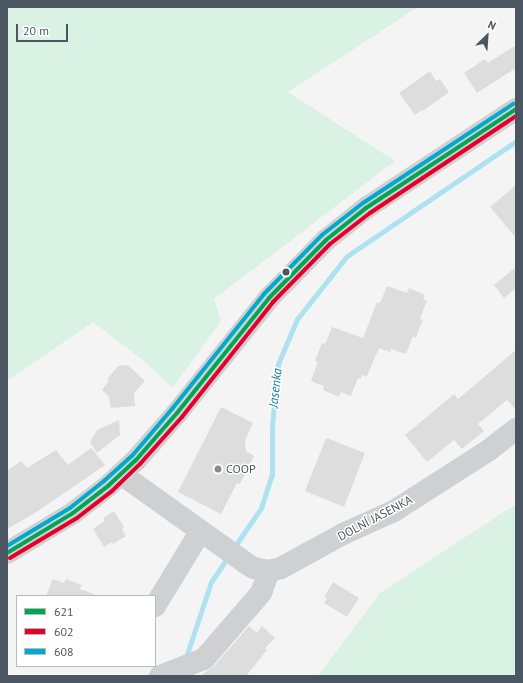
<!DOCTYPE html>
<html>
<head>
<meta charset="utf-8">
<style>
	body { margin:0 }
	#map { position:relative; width:523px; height:683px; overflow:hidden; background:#f4f4f4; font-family:"PT Sans",sans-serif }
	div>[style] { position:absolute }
	.green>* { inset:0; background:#d9f2e3 }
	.stream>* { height:5px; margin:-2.5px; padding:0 2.5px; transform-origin:2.5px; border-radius:2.5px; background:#aee2f0 }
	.building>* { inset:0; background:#ddddde }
	.minor>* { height:22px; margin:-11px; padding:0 11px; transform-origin:11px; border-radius:11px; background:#ced0d2 }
	.bus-1>* { height:4px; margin:-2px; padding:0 2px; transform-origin:2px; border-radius:2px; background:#00a651 }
	.bus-2>* { height:4px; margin:-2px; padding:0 2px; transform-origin:2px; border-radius:2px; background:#e4002b }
	.bus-3>* { height:4px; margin:-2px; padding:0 2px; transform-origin:2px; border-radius:2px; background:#00a9ce }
	.dots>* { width:11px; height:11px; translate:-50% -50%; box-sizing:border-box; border:2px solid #fff; border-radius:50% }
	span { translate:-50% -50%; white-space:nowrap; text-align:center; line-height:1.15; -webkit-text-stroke:3px #fff; paint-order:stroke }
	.poi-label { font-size:12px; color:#4a5661 }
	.left { translate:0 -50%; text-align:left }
	.street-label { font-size:12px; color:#4a5661 }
	.water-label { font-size:13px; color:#0c7c9b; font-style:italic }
	.frame { position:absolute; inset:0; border:8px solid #4a5661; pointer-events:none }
	.legend { position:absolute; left:16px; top:595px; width:140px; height:72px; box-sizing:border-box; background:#fff; border:1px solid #b7bbc0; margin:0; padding:5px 7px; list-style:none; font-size:12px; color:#4a5661 }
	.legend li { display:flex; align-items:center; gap:8px; height:20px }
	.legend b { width:20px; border:1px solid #b7bbc0 }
	.north { position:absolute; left:467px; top:16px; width:40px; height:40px; -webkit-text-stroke:3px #fff; paint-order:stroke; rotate:25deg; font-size:11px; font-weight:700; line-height:16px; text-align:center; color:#4a5661 }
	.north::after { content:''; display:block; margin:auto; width:14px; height:18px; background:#4a5661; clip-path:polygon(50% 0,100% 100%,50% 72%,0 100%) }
	.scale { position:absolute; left:16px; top:24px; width:52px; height:18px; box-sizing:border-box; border:2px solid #4a5661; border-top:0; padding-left:5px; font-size:12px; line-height:14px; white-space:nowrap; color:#4a5661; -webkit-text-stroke:3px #fff; paint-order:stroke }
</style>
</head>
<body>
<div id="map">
	<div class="green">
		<div style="clip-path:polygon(7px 7px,418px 7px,288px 92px,395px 161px,214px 299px,221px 321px,172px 388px,143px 360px,93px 322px,7px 381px)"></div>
		<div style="clip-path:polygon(516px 504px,516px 676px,318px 676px,380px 593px)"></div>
	</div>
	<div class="stream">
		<div style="left:233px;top:549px;width:50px;rotate:-55.7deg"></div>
		<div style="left:261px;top:508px;width:36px;rotate:-72deg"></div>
		<div style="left:272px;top:474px;width:48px;rotate:-90deg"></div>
		<div style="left:272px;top:426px;width:62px;rotate:-84.5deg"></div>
		<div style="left:278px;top:364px;width:49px;rotate:-67.1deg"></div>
		<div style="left:297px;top:319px;width:80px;rotate:-51.6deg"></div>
		<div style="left:347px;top:256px;width:204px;rotate:-34.2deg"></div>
		<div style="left:185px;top:660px;width:82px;rotate:-71.6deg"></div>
		<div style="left:211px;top:582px;width:30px;rotate:-56deg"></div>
	</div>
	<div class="building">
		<div style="clip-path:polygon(516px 45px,516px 68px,477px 93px,464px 73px,485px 59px,488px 63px)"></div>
		<div style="clip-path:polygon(430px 71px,436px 81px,440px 79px,449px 92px,423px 111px,422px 110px,415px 115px,399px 93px)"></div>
		<div style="clip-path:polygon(516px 185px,516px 238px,490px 207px)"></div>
		<div style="clip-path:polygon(516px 267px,516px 288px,504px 298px,494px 285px)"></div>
		<div style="clip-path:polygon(387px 286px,407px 293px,409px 288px,425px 295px,423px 300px,427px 300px,420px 319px,423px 320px,420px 327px,416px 338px,413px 336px,406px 354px,391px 349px,390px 352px,379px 348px,367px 376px,362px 375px,361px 379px,358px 378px,351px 396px,341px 392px,339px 397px,323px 390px,324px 386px,311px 381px,318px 362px,315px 361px,322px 343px,325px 344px,332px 327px,363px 338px,377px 302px,380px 303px)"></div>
		<div style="clip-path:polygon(516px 350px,516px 410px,507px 400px,478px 424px,484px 431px,462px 449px,454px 440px,427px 462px,405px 435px,454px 394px,458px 399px)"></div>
		<div style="clip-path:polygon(128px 365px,145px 381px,134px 393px,135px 406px,111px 408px,109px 397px,102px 390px,108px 382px,108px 378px,118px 366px)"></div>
		<div style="clip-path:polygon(221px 407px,253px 423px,245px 440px,246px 451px,254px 456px,240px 484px,237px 483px,221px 514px,178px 492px)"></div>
		<div style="clip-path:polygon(119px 420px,120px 435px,97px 453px,90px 442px,97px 430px)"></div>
		<div style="clip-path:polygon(326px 438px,365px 453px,344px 507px,305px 491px)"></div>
		<div style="clip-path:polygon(91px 448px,105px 465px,35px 513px,7px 529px,7px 471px,21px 461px,27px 468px,56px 450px,68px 465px)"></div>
		<div style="clip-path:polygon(114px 511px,124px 527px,122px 529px,126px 536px,113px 544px,112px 542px,104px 547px,93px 529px,105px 521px,103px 518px)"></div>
		<div style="clip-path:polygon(53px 579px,64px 583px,66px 579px,82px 585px,80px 589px,94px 594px,93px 596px,46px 596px)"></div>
		<div style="clip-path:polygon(333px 582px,359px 598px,347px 617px,324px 603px,327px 598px,324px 597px)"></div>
		<div style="clip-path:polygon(249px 626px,257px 633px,262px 626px,275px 638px,265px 648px,267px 650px,246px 676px,200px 676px,213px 667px)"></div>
	</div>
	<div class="minor">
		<div style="left:121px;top:474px;width:155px;rotate:35.5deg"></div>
		<div style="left:247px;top:564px;width:8px;rotate:30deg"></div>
		<div style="left:254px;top:568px;width:15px;rotate:11deg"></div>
		<div style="left:269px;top:571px;width:12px;rotate:-14deg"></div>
		<div style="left:281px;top:568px;width:71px;rotate:-28.7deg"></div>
		<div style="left:343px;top:534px;width:56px;rotate:-24.3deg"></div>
		<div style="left:394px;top:511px;width:113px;rotate:-32.7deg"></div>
		<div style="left:489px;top:450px;width:34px;rotate:-38deg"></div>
		<div style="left:7px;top:553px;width:77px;rotate:-31.2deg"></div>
		<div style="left:73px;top:513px;width:44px;rotate:-37.6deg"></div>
		<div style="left:108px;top:486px;width:38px;rotate:-43deg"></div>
		<div style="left:136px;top:460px;width:62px;rotate:-48.9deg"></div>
		<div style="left:177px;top:413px;width:147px;rotate:-51.3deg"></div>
		<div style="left:269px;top:298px;width:81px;rotate:-45.5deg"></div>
		<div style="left:326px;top:240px;width:51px;rotate:-38.7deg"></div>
		<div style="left:366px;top:208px;width:180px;rotate:-33.4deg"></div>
		<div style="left:155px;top:606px;width:87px;rotate:-58.7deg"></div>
		<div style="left:160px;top:676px;width:47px;rotate:-21.1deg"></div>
		<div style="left:204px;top:659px;width:87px;rotate:-49.2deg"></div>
		<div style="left:261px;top:593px;width:23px;rotate:-70deg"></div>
	</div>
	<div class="bus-1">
		<div style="left:7px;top:553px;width:77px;rotate:-31.2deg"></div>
		<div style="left:73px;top:513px;width:44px;rotate:-37.6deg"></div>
		<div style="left:108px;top:486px;width:38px;rotate:-43deg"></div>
		<div style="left:136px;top:460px;width:62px;rotate:-48.9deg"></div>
		<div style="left:177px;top:413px;width:147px;rotate:-51.3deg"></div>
		<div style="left:269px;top:298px;width:81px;rotate:-45.5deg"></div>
		<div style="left:326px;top:240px;width:51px;rotate:-38.7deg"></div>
		<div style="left:366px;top:208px;width:180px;rotate:-33.4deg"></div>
	</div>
	<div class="bus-2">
		<div style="left:10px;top:558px;width:78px;rotate:-30.8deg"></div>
		<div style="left:77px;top:518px;width:44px;rotate:-37.6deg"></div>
		<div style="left:112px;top:491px;width:39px;rotate:-44deg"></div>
		<div style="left:140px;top:464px;width:63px;rotate:-48.2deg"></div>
		<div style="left:182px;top:417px;width:147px;rotate:-51.6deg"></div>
		<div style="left:273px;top:302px;width:81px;rotate:-45.5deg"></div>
		<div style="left:330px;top:244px;width:51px;rotate:-37.8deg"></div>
		<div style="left:370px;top:213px;width:175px;rotate:-33.6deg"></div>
	</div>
	<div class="bus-3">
		<div style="left:7px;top:546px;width:74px;rotate:-31.1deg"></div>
		<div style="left:70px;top:508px;width:43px;rotate:-38.5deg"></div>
		<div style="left:104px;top:481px;width:38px;rotate:-42deg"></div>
		<div style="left:132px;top:456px;width:62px;rotate:-49.6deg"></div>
		<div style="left:172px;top:409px;width:147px;rotate:-51.3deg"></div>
		<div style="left:264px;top:294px;width:83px;rotate:-45.5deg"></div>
		<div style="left:322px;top:235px;width:52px;rotate:-38deg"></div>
		<div style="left:363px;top:203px;width:180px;rotate:-33.4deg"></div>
	</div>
	<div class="dots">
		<div style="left:286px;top:272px;background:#4a5661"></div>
		<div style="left:218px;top:469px;background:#868d94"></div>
	</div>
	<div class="poi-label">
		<span class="left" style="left:226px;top:469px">COOP</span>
	</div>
	<div class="street-label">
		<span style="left:375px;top:518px;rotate:-28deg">DOLNÍ JASENKA</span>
	</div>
	<div class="water-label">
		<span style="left:276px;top:388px;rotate:-84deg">Jasenka</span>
	</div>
	<div class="frame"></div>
	<ul class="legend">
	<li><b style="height:5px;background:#00a651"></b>621</li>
	<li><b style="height:5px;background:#e4002b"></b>602</li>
	<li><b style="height:5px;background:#00a9ce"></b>608</li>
	</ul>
	<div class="north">N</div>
	<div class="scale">20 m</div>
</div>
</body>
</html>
